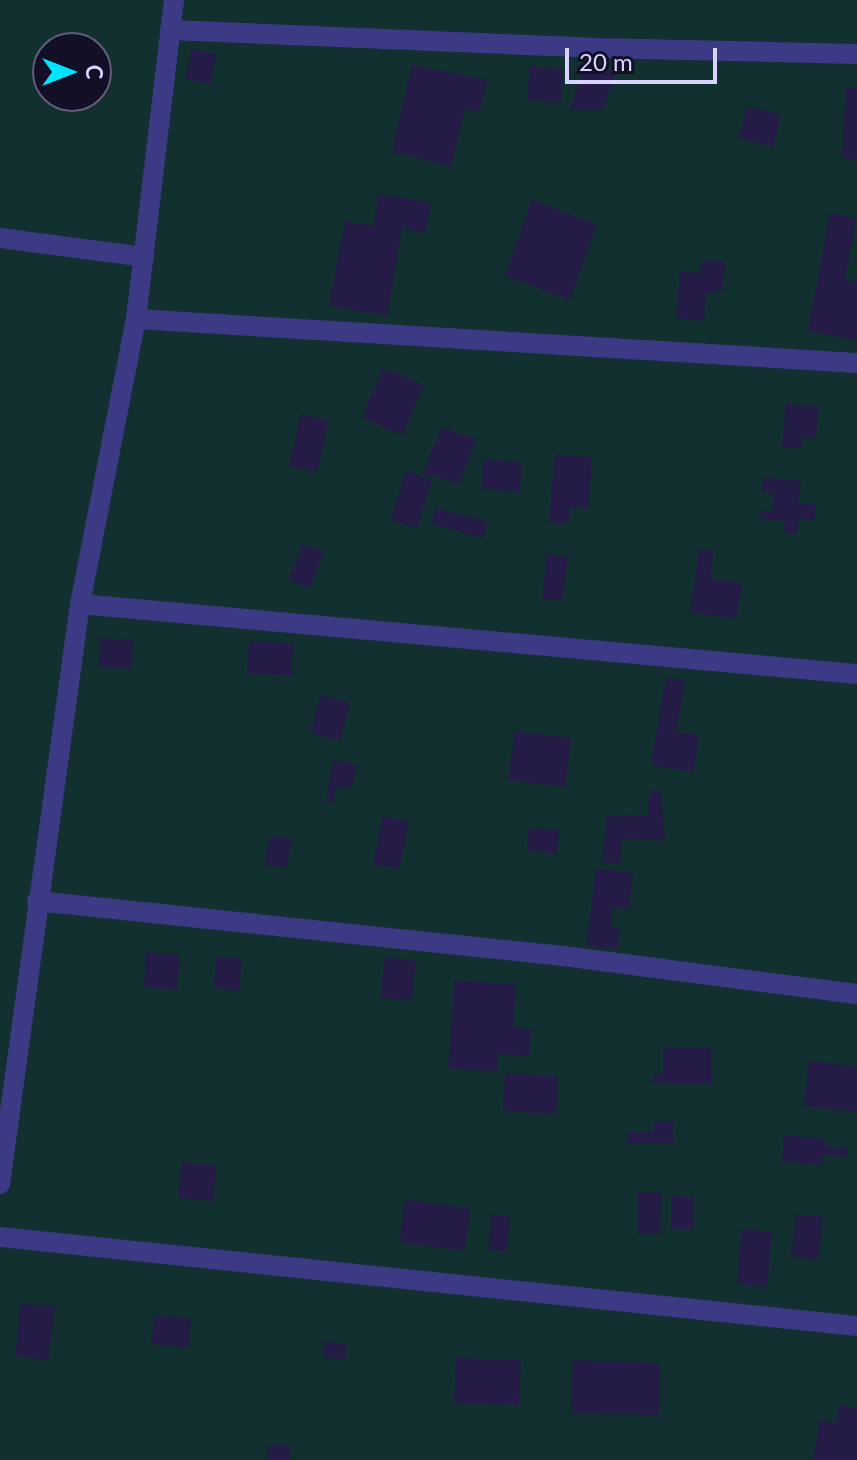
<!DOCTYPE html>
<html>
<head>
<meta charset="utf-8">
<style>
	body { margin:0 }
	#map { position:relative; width:857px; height:1460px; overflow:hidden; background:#130f26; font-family:Lato,sans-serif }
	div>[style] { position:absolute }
	.green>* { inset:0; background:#12302f }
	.building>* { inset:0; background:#241b47 }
	.service>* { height:20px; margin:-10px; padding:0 10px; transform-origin:10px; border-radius:10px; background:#3d3a85 }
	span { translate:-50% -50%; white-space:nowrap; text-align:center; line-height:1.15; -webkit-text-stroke:6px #130f26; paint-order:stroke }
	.north { position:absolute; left:32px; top:32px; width:80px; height:80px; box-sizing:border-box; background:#130f26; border:2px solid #625e7d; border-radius:50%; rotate:90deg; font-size:22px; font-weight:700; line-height:32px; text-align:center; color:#d9d4ff }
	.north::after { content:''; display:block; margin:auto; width:28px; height:36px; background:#00e5ff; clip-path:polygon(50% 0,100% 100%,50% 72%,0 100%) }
	.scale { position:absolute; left:565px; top:48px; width:152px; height:36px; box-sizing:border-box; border:4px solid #d9d4ff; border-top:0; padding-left:10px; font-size:24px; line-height:28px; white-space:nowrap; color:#d9d4ff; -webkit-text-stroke:6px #130f26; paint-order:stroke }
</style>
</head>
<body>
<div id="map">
	<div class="green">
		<div style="clip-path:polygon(evenodd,0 0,857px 0,857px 1460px,0 1460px,0 0,48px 48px,96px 48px,96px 96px,48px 96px,48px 48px)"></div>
	</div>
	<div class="building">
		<div style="clip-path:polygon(191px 49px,217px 54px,210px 84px,185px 79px)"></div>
		<div style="clip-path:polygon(412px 65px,488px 80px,479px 112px,465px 109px,451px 166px,392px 152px)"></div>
		<div style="clip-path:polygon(530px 66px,563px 69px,561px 103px,527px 100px)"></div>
		<div style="clip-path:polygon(583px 70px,617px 72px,602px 110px,570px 110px)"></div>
		<div style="clip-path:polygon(846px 87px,857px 88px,857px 159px,842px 158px)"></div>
		<div style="clip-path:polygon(747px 106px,781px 115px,773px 147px,739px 138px)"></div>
		<div style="clip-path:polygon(379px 194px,431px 203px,425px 233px,402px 228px,387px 316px,329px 306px,345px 221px,373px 226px)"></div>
		<div style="clip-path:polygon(532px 200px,597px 224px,570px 300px,505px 276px)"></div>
		<div style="clip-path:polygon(830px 213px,856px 218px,845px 280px,857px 282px,857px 340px,808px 331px)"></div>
		<div style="clip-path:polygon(702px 260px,725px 262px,722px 291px,706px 294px,704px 321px,676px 318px,680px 271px,700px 273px)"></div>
		<div style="clip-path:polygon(383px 368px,424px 385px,402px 435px,362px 418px)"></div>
		<div style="clip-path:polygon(786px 404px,819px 407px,816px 438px,802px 437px,802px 449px,782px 447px)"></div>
		<div style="clip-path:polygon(301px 414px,329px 420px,317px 472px,289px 466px)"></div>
		<div style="clip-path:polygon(442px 427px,476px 439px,459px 484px,423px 473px)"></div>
		<div style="clip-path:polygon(555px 454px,592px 457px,588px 509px,570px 507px,568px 524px,549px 522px)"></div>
		<div style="clip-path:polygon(483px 459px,522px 462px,519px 492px,482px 489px)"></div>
		<div style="clip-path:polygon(406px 471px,432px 480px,417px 528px,391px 520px)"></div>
		<div style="clip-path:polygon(764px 477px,801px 481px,798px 503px,816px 505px,814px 520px,799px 518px,797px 535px,784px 533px,785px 521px,760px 519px,761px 510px,773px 512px,774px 493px,762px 492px)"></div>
		<div style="clip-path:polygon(435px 508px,488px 522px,483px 538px,431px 524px)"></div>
		<div style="clip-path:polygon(303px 544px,324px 552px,310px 588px,288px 580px)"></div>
		<div style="clip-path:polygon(699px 549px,714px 551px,710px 578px,742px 583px,736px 619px,690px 612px)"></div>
		<div style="clip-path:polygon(547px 554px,568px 556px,562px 601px,542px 599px)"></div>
		<div style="clip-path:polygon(101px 638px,133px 640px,131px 669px,99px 667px)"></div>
		<div style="clip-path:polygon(249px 641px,293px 643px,291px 676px,247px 673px)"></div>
		<div style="clip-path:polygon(666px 677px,685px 681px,676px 732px,699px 735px,693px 772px,651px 765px)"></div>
		<div style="clip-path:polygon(320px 695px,350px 703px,340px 741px,311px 733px)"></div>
		<div style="clip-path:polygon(515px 731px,571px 738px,565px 787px,508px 780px)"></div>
		<div style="clip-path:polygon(333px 760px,357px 764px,352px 789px,337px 786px,334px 801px,326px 802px)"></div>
		<div style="clip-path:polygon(649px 791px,661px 792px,665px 840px,621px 839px,620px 863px,602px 862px,607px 815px,648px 816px)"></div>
		<div style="clip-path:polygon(383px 816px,409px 822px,399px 869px,373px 864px)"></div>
		<div style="clip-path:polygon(528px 828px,559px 830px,557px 854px,527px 851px)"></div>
		<div style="clip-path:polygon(271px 835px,292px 840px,286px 868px,264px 864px)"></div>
		<div style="clip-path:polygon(596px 868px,633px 873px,629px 909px,613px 907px,610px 927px,620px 928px,618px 949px,586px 946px)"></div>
		<div style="clip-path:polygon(146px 952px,180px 955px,177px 990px,144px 987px)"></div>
		<div style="clip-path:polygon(217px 957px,242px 959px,239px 991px,213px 988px)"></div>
		<div style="clip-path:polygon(385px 957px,416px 961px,411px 1001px,380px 997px)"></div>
		<div style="clip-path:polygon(455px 980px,516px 985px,513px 1028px,531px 1029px,529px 1056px,498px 1054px,497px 1071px,448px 1069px)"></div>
		<div style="clip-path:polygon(663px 1048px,711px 1048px,711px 1084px,653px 1084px,653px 1073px,663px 1073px)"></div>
		<div style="clip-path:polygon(809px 1061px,857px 1067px,857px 1112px,804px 1106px)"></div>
		<div style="clip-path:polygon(505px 1073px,558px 1076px,556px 1114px,503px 1111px)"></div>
		<div style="clip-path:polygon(673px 1121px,673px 1143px,628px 1143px,628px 1132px,654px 1132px,654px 1122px)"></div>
		<div style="clip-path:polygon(784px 1135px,826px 1139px,826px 1146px,848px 1148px,847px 1158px,822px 1155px,821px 1165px,782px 1161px)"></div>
		<div style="clip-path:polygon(182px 1162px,217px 1165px,213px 1201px,178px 1198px)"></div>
		<div style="clip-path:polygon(638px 1192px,661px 1193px,660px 1234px,637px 1234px)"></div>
		<div style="clip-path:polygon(693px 1195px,693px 1229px,671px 1229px,671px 1196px)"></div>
		<div style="clip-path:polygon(405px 1200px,470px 1208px,465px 1251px,400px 1242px)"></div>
		<div style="clip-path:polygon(492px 1214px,511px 1217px,506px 1252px,488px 1249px)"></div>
		<div style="clip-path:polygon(796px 1214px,823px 1217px,818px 1260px,791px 1256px)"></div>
		<div style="clip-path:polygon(742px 1229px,772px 1232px,767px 1287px,737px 1284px)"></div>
		<div style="clip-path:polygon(21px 1303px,55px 1307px,48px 1360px,15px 1356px)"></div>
		<div style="clip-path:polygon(155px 1315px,191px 1319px,188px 1348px,151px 1344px)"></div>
		<div style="clip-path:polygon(325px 1342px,346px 1343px,345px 1359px,324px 1358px)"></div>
		<div style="clip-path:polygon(456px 1358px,521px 1360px,519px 1405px,454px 1403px)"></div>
		<div style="clip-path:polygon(573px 1360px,660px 1363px,659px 1415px,571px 1413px)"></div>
		<div style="clip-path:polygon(839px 1405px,857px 1408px,857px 1460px,813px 1460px,820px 1419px,836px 1423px)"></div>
		<div style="clip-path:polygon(267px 1445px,290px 1445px,290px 1460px,267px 1460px)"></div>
	</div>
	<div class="service">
		<div style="left:170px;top:30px;width:425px;rotate:2.4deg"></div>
		<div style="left:595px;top:48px;width:262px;rotate:1.3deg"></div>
		<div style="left:0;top:238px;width:145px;rotate:7.5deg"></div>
		<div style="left:136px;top:319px;width:722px;rotate:3.49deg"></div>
		<div style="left:80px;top:604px;width:780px;rotate:5.15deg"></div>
		<div style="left:37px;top:901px;width:529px;rotate:5.97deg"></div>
		<div style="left:563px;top:956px;width:296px;rotate:7.4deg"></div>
		<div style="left:0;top:1184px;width:585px;rotate:-82.15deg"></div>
		<div style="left:80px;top:604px;width:290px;rotate:-78.9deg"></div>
		<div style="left:136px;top:319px;width:321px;rotate:-83.2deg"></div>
		<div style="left:0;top:1237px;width:862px;rotate:5.93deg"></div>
	</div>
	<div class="north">С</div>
	<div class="scale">20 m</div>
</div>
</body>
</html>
